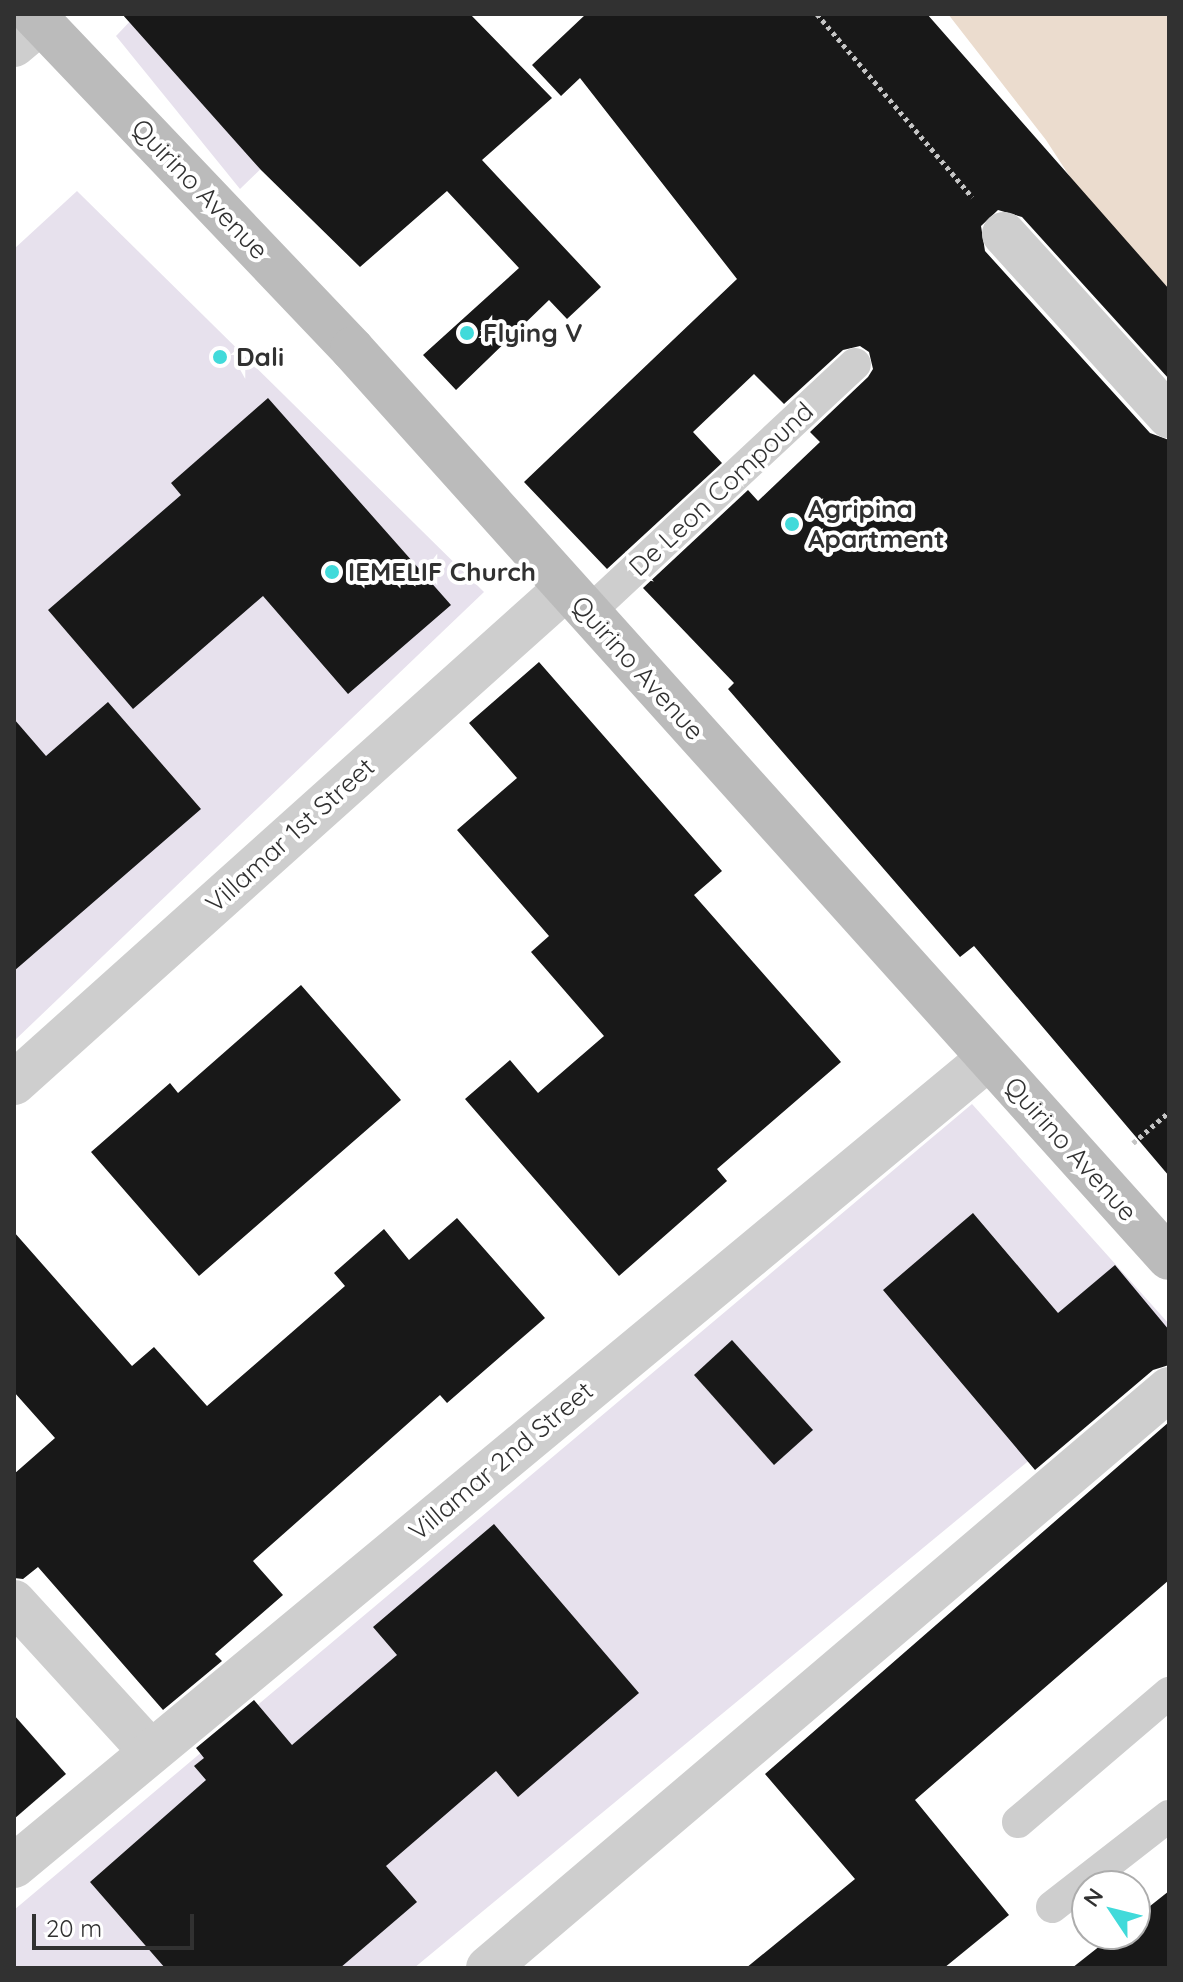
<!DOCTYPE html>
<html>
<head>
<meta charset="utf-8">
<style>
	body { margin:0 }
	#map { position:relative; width:1183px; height:1982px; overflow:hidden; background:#fff; font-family:Quicksand,sans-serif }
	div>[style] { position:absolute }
	.green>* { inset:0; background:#e7e1ed }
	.water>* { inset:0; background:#ebdcce }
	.building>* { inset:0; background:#181818 }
	.path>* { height:5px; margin-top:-2.5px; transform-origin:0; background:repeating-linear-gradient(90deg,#c5c5c5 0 4px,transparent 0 8px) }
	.service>* { height:32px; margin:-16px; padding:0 16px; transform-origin:16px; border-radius:16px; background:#cecece }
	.pedestrian>* { height:44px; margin:-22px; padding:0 22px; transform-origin:22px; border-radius:22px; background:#cecece }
	.minor>* { height:44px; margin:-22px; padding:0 22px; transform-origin:22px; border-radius:22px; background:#cecece }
	.secondary>* { height:44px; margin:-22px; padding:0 22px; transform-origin:22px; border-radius:22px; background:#bbb }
	.dots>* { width:22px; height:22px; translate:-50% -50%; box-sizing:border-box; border:4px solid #fff; border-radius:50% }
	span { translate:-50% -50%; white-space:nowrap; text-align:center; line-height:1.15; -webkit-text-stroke:8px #fff; paint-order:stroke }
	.street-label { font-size:26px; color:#313131 }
	.poi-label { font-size:26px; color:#313131; font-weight:700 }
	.left { translate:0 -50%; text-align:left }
	.frame { position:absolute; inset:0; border:16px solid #313131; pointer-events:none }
	.north { position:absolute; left:1071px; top:1870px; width:80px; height:80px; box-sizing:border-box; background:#fff; border:2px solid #adadad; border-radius:50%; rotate:305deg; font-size:22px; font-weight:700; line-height:32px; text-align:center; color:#313131 }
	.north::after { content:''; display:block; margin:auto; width:28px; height:36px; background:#41dada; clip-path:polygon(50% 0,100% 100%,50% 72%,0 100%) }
	.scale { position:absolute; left:32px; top:1914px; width:162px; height:36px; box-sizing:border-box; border:4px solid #313131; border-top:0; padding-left:10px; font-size:24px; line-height:28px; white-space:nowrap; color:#313131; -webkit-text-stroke:6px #fff; paint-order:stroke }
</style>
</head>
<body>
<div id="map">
	<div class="green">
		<div style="clip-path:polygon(137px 14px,420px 14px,240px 189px,116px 36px)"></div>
		<div style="clip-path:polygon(77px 191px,484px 592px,14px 1041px,14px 249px)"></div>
		<div style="clip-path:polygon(972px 1104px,1169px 1324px,1169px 1345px,414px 1968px,14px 1968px,14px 1910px)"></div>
	</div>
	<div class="water">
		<div style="clip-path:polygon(948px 14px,1169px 14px,1169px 289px,1098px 220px,1046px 140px)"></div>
	</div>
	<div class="building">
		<div style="clip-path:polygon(122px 14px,470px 14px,552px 98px,482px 160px,601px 287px,567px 319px,549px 300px,456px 390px,423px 355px,519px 268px,447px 191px,360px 267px,261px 170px)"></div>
		<div style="clip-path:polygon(586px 14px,927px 14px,1169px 289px,1169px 379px,1022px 217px,998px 210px,981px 226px,985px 251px,1150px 433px,1169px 440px,1169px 1176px,974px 946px,960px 957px,728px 689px,734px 683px,643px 588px,748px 490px,758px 501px,820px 442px,810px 432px,868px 377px,873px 369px,869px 352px,860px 346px,843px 350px,784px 404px,754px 374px,693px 432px,722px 463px,607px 569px,524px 482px,737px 279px,580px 78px,561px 96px,532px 65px)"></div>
		<div style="clip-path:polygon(268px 398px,451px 605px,348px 694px,263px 596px,133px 709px,48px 610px,181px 495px,171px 483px)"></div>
		<div style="clip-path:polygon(539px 662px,722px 871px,694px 895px,841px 1062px,717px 1169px,727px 1181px,619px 1276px,465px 1099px,510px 1060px,538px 1093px,604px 1036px,531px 952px,549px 936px,457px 830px,517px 778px,469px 723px)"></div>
		<div style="clip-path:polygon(108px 702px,201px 809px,14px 971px,14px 719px,46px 756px)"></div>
		<div style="clip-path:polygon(301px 985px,401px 1100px,199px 1276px,91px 1152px,170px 1083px,178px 1093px)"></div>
		<div style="clip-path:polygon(973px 1213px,1058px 1313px,1115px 1265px,1169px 1330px,1169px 1365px,1153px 1370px,1035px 1470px,883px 1290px)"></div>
		<div style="clip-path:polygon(457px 1218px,545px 1318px,447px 1403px,440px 1395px,253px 1561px,283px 1595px,215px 1654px,222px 1661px,163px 1710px,38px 1567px,23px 1579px,14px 1578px,14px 1474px,55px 1438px,14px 1392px,14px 1232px,132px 1366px,154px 1347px,207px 1406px,345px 1286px,334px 1273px,384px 1229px,409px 1260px)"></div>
		<div style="clip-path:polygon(732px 1340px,813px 1430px,774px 1465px,694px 1375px)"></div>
		<div style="clip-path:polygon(1169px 1422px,1169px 1580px,915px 1800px,1009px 1915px,944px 1968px,746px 1968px,855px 1879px,765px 1774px)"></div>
		<div style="clip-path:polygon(494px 1524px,639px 1693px,518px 1797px,496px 1771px,386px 1866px,417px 1902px,340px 1968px,165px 1968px,90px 1882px,206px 1780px,194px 1766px,204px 1758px,196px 1748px,254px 1700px,292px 1745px,397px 1655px,373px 1627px)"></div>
		<div style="clip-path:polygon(14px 1715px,66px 1774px,14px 1819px)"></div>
		<div style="clip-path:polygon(1169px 1891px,1169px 1968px,1072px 1968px,1115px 1934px,1135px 1934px,1135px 1918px)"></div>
	</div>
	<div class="path">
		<div style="left:817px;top:14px;width:240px;rotate:49.7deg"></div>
		<div style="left:1133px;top:1143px;width:48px;rotate:-40.7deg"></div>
	</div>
	<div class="service">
		<div style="left:588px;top:613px;width:365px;rotate:-43deg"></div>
		<div style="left:1018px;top:1822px;width:199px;rotate:-40.5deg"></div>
		<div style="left:1052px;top:1907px;width:148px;rotate:-37.9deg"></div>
	</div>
	<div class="pedestrian">
		<div style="left:1004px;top:234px;width:246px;rotate:47.8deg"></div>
	</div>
	<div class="minor">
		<div style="left:14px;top:45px;width:35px;rotate:-40deg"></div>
		<div style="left:14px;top:1083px;width:741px;rotate:-41.88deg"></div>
		<div style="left:14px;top:1602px;width:202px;rotate:47.6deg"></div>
		<div style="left:14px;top:1866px;width:1266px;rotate:-39.65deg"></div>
		<div style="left:488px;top:1968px;width:894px;rotate:-40.37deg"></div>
	</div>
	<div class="secondary">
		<div style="left:33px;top:14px;width:463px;rotate:46.4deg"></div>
		<div style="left:352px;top:349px;width:1222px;rotate:48.05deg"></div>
	</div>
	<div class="dots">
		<div style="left:467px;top:333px;background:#41dada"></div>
		<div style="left:220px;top:357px;background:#41dada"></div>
		<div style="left:792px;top:524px;background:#41dada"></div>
		<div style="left:332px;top:572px;background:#41dada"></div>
	</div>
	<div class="street-label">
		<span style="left:200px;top:189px;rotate:46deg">Quirino Avenue</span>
		<span style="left:721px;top:489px;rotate:-43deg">De Leon Compound</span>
		<span style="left:638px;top:668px;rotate:48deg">Quirino Avenue</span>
		<span style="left:290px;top:835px;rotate:-42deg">Villamar 1st Street</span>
		<span style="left:1071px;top:1149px;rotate:48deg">Quirino Avenue</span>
		<span style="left:501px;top:1461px;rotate:-40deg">Villamar 2nd Street</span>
	</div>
	<div class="poi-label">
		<span class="left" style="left:483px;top:333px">Flying V</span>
		<span class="left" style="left:236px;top:357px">Dali</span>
		<span class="left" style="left:808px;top:524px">Agripina<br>Apartment</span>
		<span class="left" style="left:348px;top:572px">IEMELIF Church</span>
	</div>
	<div class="frame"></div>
	<div class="north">N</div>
	<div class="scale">20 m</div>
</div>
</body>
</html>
